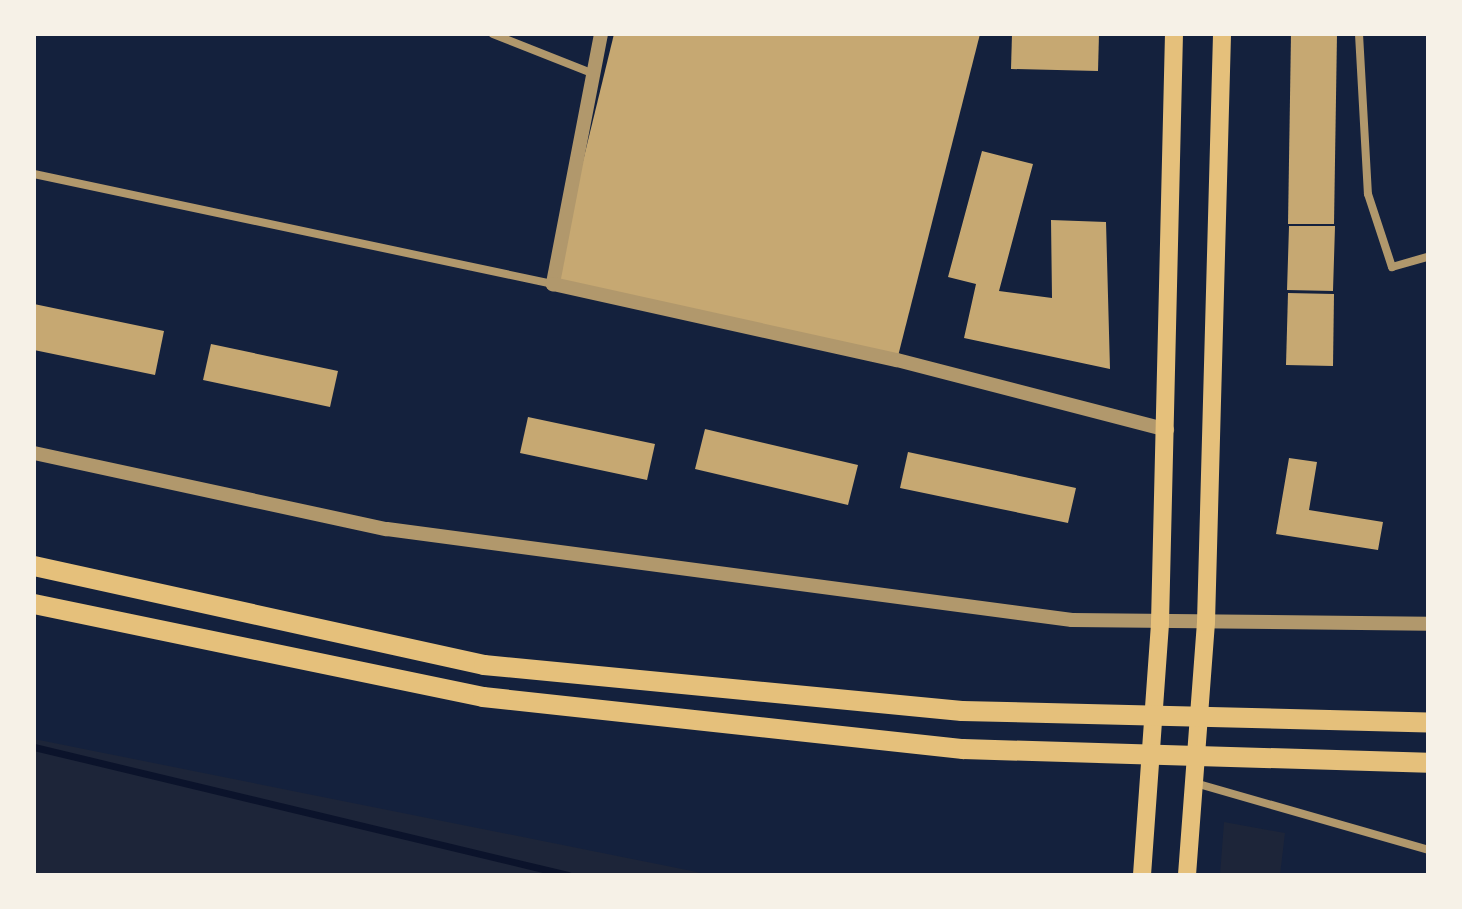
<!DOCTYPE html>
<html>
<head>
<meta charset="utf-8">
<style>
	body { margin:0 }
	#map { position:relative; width:1462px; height:909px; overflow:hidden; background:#14213d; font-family:"Public Sans",sans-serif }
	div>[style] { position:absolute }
	.green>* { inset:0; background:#1d2539 }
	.stream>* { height:7px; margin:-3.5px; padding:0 3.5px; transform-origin:3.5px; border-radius:3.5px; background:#0b132b }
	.building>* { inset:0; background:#c6a872 }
	.minor>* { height:8px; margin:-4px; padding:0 4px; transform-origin:4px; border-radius:4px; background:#b1986c }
	.tertiary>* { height:14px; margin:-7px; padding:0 7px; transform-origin:7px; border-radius:7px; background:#b1986c }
	.trunk>* { height:18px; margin:-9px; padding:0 9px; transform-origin:9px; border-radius:9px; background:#e5c07b }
	.motorway>* { height:20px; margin:-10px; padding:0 10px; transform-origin:10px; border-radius:10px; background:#e5c07b }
	span { translate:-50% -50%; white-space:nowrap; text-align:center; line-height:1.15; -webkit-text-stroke:8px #f6f1e7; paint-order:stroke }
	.frame { position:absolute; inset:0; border:36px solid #f6f1e7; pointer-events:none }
</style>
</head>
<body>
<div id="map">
	<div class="green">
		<div style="clip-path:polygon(34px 739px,692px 871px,709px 875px,34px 875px)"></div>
		<div style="clip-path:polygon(1224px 822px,1285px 833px,1280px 875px,1220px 875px)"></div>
	</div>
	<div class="stream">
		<div style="left:34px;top:747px;width:549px;rotate:13.48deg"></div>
	</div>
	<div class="building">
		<div style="clip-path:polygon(614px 34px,980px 34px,897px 360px,553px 284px)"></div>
		<div style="clip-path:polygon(1012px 34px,1099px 34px,1098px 71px,1011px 69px)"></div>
		<div style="clip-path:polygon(1291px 34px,1337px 34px,1334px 224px,1288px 224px)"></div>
		<div style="clip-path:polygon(982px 151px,1033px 164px,999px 291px,1052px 298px,1051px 220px,1106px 222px,1110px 369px,964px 338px,976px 284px,948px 277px)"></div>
		<div style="clip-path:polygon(1289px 226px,1335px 226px,1333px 291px,1287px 290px)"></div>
		<div style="clip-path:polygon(1288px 293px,1334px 294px,1333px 366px,1286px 365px)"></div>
		<div style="clip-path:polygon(34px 304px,164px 331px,155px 375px,34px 350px)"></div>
		<div style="clip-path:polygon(211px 344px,338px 371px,330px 407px,203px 380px)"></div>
		<div style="clip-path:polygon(528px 417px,655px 444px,647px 480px,520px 453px)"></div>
		<div style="clip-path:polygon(705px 429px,858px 465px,848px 505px,695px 469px)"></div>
		<div style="clip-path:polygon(908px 452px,1076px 488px,1068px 523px,900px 488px)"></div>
		<div style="clip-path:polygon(1289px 458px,1317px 462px,1309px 510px,1383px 522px,1378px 550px,1276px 534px)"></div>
	</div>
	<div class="minor">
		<div style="left:493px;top:34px;width:109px;rotate:21.6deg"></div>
		<div style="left:1359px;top:34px;width:160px;rotate:86.8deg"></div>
		<div style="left:1368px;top:194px;width:77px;rotate:71.8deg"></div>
		<div style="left:1392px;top:267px;width:37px;rotate:-16deg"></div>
		<div style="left:34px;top:174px;width:531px;rotate:11.97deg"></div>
		<div style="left:1195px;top:783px;width:242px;rotate:16deg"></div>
	</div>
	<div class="tertiary">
		<div style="left:601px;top:34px;width:255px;rotate:100.9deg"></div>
		<div style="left:553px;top:284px;width:352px;rotate:12.5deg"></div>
		<div style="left:897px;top:360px;width:279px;rotate:14.5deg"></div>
		<div style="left:34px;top:453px;width:361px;rotate:12.2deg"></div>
		<div style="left:387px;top:529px;width:691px;rotate:7.57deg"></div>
		<div style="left:1072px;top:620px;width:356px;rotate:0.6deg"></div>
	</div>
	<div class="trunk">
		<div style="left:1142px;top:875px;width:253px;rotate:-85.9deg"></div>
		<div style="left:1160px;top:623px;width:589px;rotate:-88.64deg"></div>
		<div style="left:1187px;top:875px;width:254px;rotate:-85.7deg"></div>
		<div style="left:1206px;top:622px;width:588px;rotate:-88.44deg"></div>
	</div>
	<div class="motorway">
		<div style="left:34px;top:566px;width:461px;rotate:12.4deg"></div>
		<div style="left:484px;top:665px;width:480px;rotate:5.5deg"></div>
		<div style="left:962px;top:711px;width:466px;rotate:1.4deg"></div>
		<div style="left:34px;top:604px;width:459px;rotate:11.7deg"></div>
		<div style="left:483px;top:697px;width:483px;rotate:6.2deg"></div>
		<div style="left:963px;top:749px;width:465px;rotate:1.7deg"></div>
	</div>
	<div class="frame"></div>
</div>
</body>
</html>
